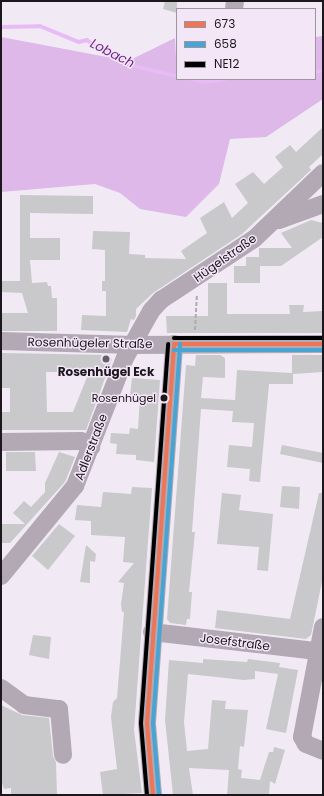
<!DOCTYPE html>
<html>
<head>
<meta charset="utf-8">
<style>
	body { margin:0 }
	#map { position:relative; width:324px; height:796px; overflow:hidden; background:#f1eaf4; font-family:Poppins,sans-serif }
	div>[style] { position:absolute }
	.forest>* { inset:0; background:#ddb8e8 }
	.stream>* { height:3.5px; margin:-1.75px; padding:0 1.75px; transform-origin:1.75px; border-radius:1.75px; background:#e8baf6 }
	.building>* { inset:0; background:#c9c8ca }
	.path>* { height:2px; margin-top:-1px; transform-origin:0; background:repeating-linear-gradient(90deg,#b0a9b3 0 4px,transparent 0 6px) }
	.minor>* { height:18px; margin:-9px; padding:0 9px; transform-origin:9px; border-radius:9px; background:#b2a9b5 }
	.bus-1>* { height:4px; margin:-2px; padding:0 2px; transform-origin:2px; border-radius:2px; background:#ee7656 }
	.bus-2>* { height:4px; margin:-2px; padding:0 2px; transform-origin:2px; border-radius:2px; background:#47a4d3 }
	.bus-3>* { height:4px; margin:-2px; padding:0 2px; transform-origin:2px; border-radius:2px; background:#000 }
	.dots>* { width:11px; height:11px; translate:-50% -50%; box-sizing:border-box; border:2px solid #f3e7f7; border-radius:50% }
	span { translate:-50% -50%; white-space:nowrap; text-align:center; line-height:1.15; -webkit-text-stroke:3px #f3e7f7; paint-order:stroke }
	.bus-label { font-size:11px; color:#1b171c }
	.right { translate:-100% -50%; text-align:right }
	.street-label { font-size:12px; color:#1b171c }
	.poi-label { font-size:12px; color:#1b171c; font-weight:700 }
	.water-label { font-size:13px; color:#6f2683; font-style:italic }
	.frame { position:absolute; inset:0; border:2px solid #1b171c; pointer-events:none }
	.legend { position:absolute; left:176px; top:8px; width:140px; height:72px; box-sizing:border-box; background:#f3e7f7; border:1px solid #9d949f; margin:0; padding:5px 7px; list-style:none; font-size:12px; color:#1b171c }
	.legend li { display:flex; align-items:center; gap:8px; height:20px }
	.legend b { width:20px; border:1px solid #9d949f }
</style>
</head>
<body>
<div id="map">
	<div class="forest">
		<div style="clip-path:polygon(323px 36px,323px 99px,266px 137px,230px 139px,219px 184px,186px 217px,140px 209px,120px 193px,95px 184px,1px 192px,1px 37px,128px 61px,175px 38px,177px 79px,315px 79px,315px 37px)"></div>
	</div>
	<div class="stream">
		<div style="left:1px;top:27px;width:39px;rotate:-1deg"></div>
		<div style="left:40px;top:26px;width:42px;rotate:22.3deg"></div>
		<div style="left:79px;top:42px;width:8px;rotate:-14deg"></div>
		<div style="left:87px;top:40px;width:21px;rotate:35deg"></div>
		<div style="left:104px;top:52px;width:37px;rotate:24deg"></div>
		<div style="left:138px;top:67px;width:40px;rotate:13deg"></div>
		<div style="left:315px;top:71px;width:5px"></div>
		<div style="left:192px;top:79px;width:12px;rotate:14deg"></div>
		<div style="left:204px;top:82px;width:21px;rotate:-8deg"></div>
	</div>
	<div class="building">
		<div style="clip-path:polygon(165px 1px,177px 1px,177px 13px,163px 9px)"></div>
		<div style="clip-path:polygon(323px 127px,323px 154px,309px 167px,311px 170px,242px 234px,153px 293px,136px 309px,136px 316px,134px 320px,131px 319px,127px 332px,81px 330px,82px 315px,106px 316px,106px 291px,102px 291px,102px 281px,105px 281px,105px 250px,92px 249px,93px 231px,130px 232px,129px 254px,145px 255px,145px 258px,186px 259px,181px 251px,207px 233px,200px 218px,224px 202px,232px 218px,248px 203px,235px 184px,253px 172px,264px 184px,283px 167px,275px 157px,290px 145px,296px 152px)"></div>
		<div style="clip-path:polygon(20px 195px,93px 196px,93px 214px,30px 213px,30px 238px,60px 238px,60px 260px,30px 260px,32px 283px,47px 282px,48px 286px,51px 286px,52px 298px,57px 298px,57px 331px,1px 331px,1px 313px,28px 313px,22px 293px,1px 292px,1px 281px,20px 281px)"></div>
		<div style="clip-path:polygon(311px 220px,323px 223px,323px 237px,281px 266px,260px 266px,260px 283px,234px 283px,234px 266px,246px 266px,246px 257px,259px 257px,259px 248px,292px 248px,281px 233px)"></div>
		<div style="clip-path:polygon(208px 283px,227px 283px,227px 314px,290px 314px,289px 305px,304px 305px,303px 312px,323px 311px,323px 333px,167px 333px,166px 316px,208px 316px)"></div>
		<div style="clip-path:polygon(evenodd,1px 353px,109px 355px,112px 359px,86px 430px,1px 430px,1px 412px,10px 412px,10px 388px,1px 388px,1px 353px,46px 372px,89px 372px,73px 412px,47px 412px,46px 372px)"></div>
		<div style="clip-path:polygon(196px 355px,220px 355px,225px 358px,225px 378px,203px 377px,201px 398px,235px 400px,237px 370px,292px 373px,292px 355px,323px 355px,323px 372px,293px 374px,293px 384px,269px 384px,260px 482px,249px 481px,250px 469px,227px 467px,229px 445px,252px 447px,254px 423px,232px 422px,233px 411px,201px 409px,192px 532px,195px 532px,189px 592px,192px 592px,190px 619px,187px 619px,186px 625px,170px 623px,167px 619px,186px 365px,195px 366px)"></div>
		<div style="clip-path:polygon(132px 378px,160px 380px,154px 462px,136px 460px,136px 455px,116px 454px,117px 444px,110px 443px,111px 433px,129px 434px,130px 428px,138px 429px,140px 396px,130px 395px)"></div>
		<div style="clip-path:polygon(282px 445px,323px 453px,323px 463px,280px 454px)"></div>
		<div style="clip-path:polygon(6px 452px,35px 452px,36px 471px,6px 471px)"></div>
		<div style="clip-path:polygon(59px 452px,75px 457px,65px 482px,10px 543px,1px 543px,1px 524px,25px 524px,13px 513px,24px 501px,31px 507px,45px 492px,45px 483px)"></div>
		<div style="clip-path:polygon(282px 486px,300px 487px,299px 509px,280px 507px)"></div>
		<div style="clip-path:polygon(132px 487px,152px 488px,134px 730px,142px 793px,103px 795px,100px 772px,117px 769px,111px 717px,113px 702px,117px 698px,124px 612px,122px 612px,121px 604px,124px 583px,118px 582px,134px 563px,123px 562px,125px 537px,91px 535px,91px 521px,75px 520px,77px 505px,101px 507px,103px 492px,131px 494px)"></div>
		<div style="clip-path:polygon(222px 493px,241px 495px,239px 510px,273px 514px,268px 571px,257px 570px,259px 547px,217px 544px)"></div>
		<div style="clip-path:polygon(319px 493px,323px 493px,323px 577px,311px 635px,306px 639px,215px 628px,217px 610px,290px 619px)"></div>
		<div style="clip-path:polygon(59px 524px,75px 536px,48px 570px,32px 556px)"></div>
		<div style="clip-path:polygon(86px 545px,96px 554px,95px 562px,90px 561px,90px 583px,80px 582px)"></div>
		<div style="clip-path:polygon(33px 635px,51px 637px,49px 659px,29px 655px)"></div>
		<div style="clip-path:polygon(203px 659px,247px 662px,248px 659px,280px 663px,279px 667px,298px 670px,286px 733px,266px 729px,278px 674px,255px 671px,255px 679px,244px 680px,188px 674px,184px 722px,187px 751px,208px 749px,212px 700px,226px 701px,225px 709px,248px 710px,244px 747px,240px 746px,238px 769px,242px 770px,241px 778px,260px 780px,269px 752px,273px 752px,274px 747px,285px 750px,275px 784px,270px 781px,269px 795px,227px 795px,229px 770px,189px 768px,193px 795px,173px 795px,165px 720px,169px 660px,203px 663px)"></div>
		<div style="clip-path:polygon(1px 705px,22px 715px,49px 718px,53px 756px,56px 762px,57px 795px,11px 795px,11px 788px,4px 789px,1px 780px)"></div>
	</div>
	<div class="path">
		<div style="left:195px;top:330px;width:36px;rotate:-87deg"></div>
	</div>
	<div class="minor">
		<div style="left:234px;top:9px;width:8px;rotate:-83deg"></div>
		<div style="left:279px;top:220px;width:47px;rotate:-20deg"></div>
		<div style="left:1px;top:341px;width:132px;rotate:1.7deg"></div>
		<div style="left:133px;top:345px;width:190px;rotate:-0.3deg"></div>
		<div style="left:1px;top:442px;width:80px;rotate:-0.7deg"></div>
		<div style="left:81px;top:441px;width:12px;rotate:31deg"></div>
		<div style="left:1px;top:576px;width:117px;rotate:-50.6deg"></div>
		<div style="left:75px;top:486px;width:137px;rotate:-68.7deg"></div>
		<div style="left:125px;top:358px;width:54px;rotate:-61deg"></div>
		<div style="left:151px;top:311px;width:15px;rotate:-48deg"></div>
		<div style="left:161px;top:300px;width:111px;rotate:-33.3deg"></div>
		<div style="left:254px;top:239px;width:95px;rotate:-43.7deg"></div>
		<div style="left:323px;top:627px;width:112px;rotate:100.8deg"></div>
		<div style="left:302px;top:737px;width:8px;rotate:60deg"></div>
		<div style="left:306px;top:744px;width:18px;rotate:22deg"></div>
		<div style="left:152px;top:632px;width:166px;rotate:6.6deg"></div>
		<div style="left:1px;top:688px;width:29px;rotate:36deg"></div>
		<div style="left:24px;top:705px;width:35px;rotate:7deg"></div>
		<div style="left:59px;top:709px;width:46px;rotate:85deg"></div>
		<div style="left:153px;top:795px;width:72px;rotate:-94.8deg"></div>
		<div style="left:147px;top:723px;width:380px;rotate:-85.9deg"></div>
	</div>
	<div class="bus-1">
		<div style="left:174px;top:344px;width:149px"></div>
		<div style="left:153px;top:795px;width:72px;rotate:-94.8deg"></div>
		<div style="left:147px;top:723px;width:380px;rotate:-85.9deg"></div>
	</div>
	<div class="bus-2">
		<div style="left:174px;top:350px;width:149px"></div>
		<div style="left:159px;top:795px;width:72px;rotate:-94.8deg"></div>
		<div style="left:153px;top:723px;width:380px;rotate:-85.9deg"></div>
	</div>
	<div class="bus-3">
		<div style="left:174px;top:338px;width:149px"></div>
		<div style="left:147px;top:795px;width:72px;rotate:-94.8deg"></div>
		<div style="left:141px;top:723px;width:380px;rotate:-85.9deg"></div>
	</div>
	<div class="dots">
		<div style="left:106px;top:359px;background:#666168"></div>
		<div style="left:164px;top:398px;background:#1b171c"></div>
	</div>
	<div class="bus-label">
		<span class="right" style="left:156px;top:398px">Rosenhügel</span>
	</div>
	<div class="street-label">
		<span style="left:225px;top:258px;rotate:-35deg">Hügelstraße</span>
		<span style="left:90px;top:343px;rotate:1deg">Rosenhügeler Straße</span>
		<span style="left:91px;top:447px;rotate:-69deg">Adlerstraße</span>
		<span style="left:235px;top:642px;rotate:7deg">Josefstraße</span>
	</div>
	<div class="poi-label">
		<span style="left:106px;top:372px">Rosenhügel Eck</span>
	</div>
	<div class="water-label">
		<span style="left:112px;top:54px;rotate:27deg">Lobach</span>
	</div>
	<div class="frame"></div>
	<ul class="legend">
	<li><b style="height:5px;background:#ee7656"></b>673</li>
	<li><b style="height:5px;background:#47a4d3"></b>658</li>
	<li><b style="height:5px;background:#000"></b>NE12</li>
	</ul>
</div>
</body>
</html>
